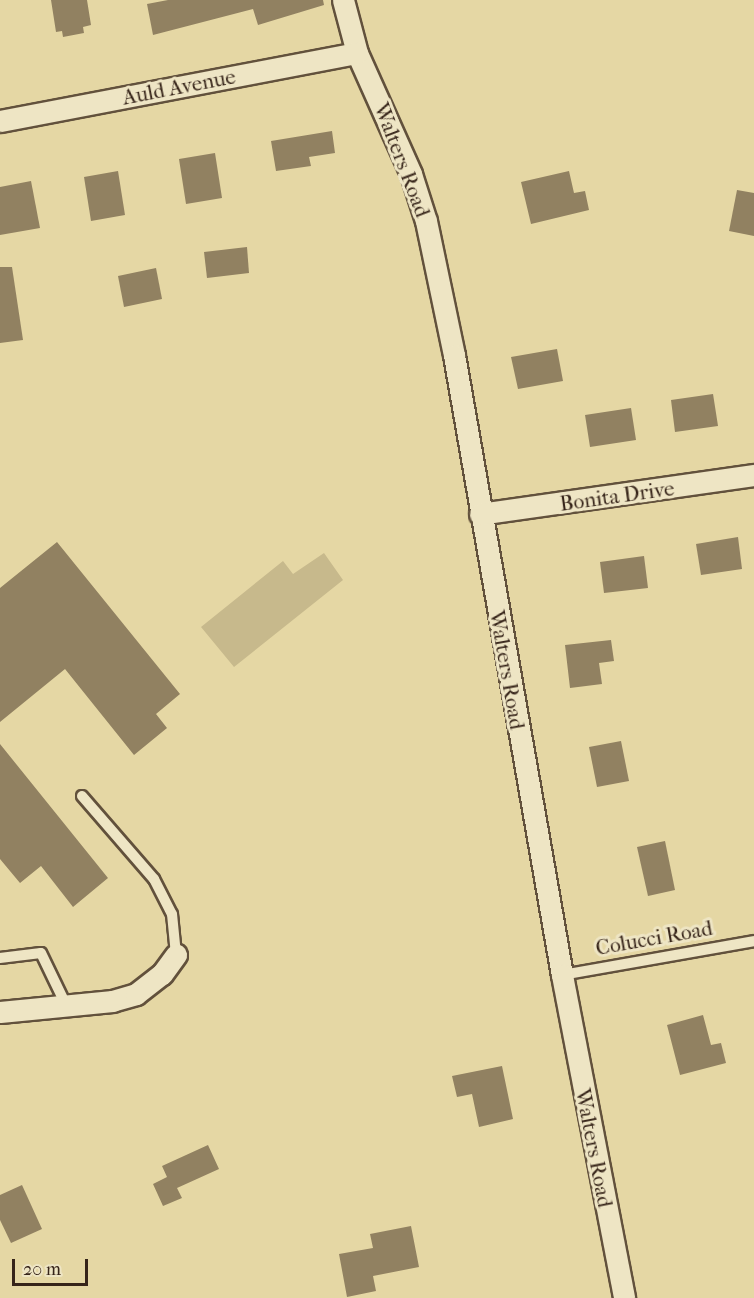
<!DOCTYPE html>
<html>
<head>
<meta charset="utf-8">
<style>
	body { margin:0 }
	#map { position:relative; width:754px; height:1298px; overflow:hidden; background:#e5d7a4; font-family:"IM FELL French Canon",serif }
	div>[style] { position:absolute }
	.green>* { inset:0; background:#c7b98c }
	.building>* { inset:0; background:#918161 }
	.roads { filter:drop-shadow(2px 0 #62513c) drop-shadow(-2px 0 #62513c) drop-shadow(0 2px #62513c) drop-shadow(0 -2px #62513c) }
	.lane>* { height:10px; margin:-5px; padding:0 5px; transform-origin:5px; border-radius:5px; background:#eee5c4 }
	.street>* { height:21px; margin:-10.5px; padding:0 10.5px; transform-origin:10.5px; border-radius:10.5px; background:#eee5c4 }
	span { translate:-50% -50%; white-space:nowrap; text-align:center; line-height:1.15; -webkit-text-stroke:6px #eee5c4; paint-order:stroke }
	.street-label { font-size:21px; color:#362419 }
	.scale { position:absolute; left:12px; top:1259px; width:76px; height:27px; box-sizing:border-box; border:3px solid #362419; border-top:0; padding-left:8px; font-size:18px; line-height:21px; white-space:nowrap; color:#362419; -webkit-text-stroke:4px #eee5c4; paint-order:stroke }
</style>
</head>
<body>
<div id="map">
	<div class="green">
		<div style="clip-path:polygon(324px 553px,343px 580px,234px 667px,201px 627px,283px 561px,293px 574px)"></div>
	</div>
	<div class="building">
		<div style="clip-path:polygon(51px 0,87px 0,91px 25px,83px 27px,84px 33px,63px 37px,62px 31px,56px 32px)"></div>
		<div style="clip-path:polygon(168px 0,323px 0,324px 5px,258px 25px,253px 9px,153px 35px,147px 4px)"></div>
		<div style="clip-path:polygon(332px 131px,335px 153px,309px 157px,311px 166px,276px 171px,271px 141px)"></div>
		<div style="clip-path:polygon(215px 153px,222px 198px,186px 204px,179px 159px)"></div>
		<div style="clip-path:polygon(118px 171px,125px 215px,91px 221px,84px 177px)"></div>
		<div style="clip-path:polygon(569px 171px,574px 193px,585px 191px,589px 210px,531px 224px,521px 182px)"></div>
		<div style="clip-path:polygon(31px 181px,40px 228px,0 235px,0 187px)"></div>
		<div style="clip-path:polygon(737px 190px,754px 193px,754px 236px,729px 231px)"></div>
		<div style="clip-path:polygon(247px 247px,249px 273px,207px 278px,204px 252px)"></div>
		<div style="clip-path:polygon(0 267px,12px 267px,23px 340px,0 343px)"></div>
		<div style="clip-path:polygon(156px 268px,162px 299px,124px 307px,118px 276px)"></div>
		<div style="clip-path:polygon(557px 349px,563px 381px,518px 389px,511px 357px)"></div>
		<div style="clip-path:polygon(713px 394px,718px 426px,675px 432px,671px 400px)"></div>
		<div style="clip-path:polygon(631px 408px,636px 440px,590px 447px,585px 415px)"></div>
		<div style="clip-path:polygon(738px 537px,742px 569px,701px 575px,696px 544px)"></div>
		<div style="clip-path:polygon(57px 542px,180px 694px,156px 714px,167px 728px,134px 755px,65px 669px,0 722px,0 588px)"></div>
		<div style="clip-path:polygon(644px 556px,648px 588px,604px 593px,600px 562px)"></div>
		<div style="clip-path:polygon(611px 640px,614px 661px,599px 663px,602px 684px,570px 688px,565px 645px)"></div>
		<div style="clip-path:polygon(621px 741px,629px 781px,597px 787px,589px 747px)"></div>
		<div style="clip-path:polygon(0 744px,108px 878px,73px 907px,41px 866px,20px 883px,0 859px)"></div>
		<div style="clip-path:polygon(665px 841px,675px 890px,648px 896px,637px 847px)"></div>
		<div style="clip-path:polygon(703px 1015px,711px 1045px,721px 1043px,726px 1063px,680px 1075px,667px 1025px)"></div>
		<div style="clip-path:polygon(502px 1066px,513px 1119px,479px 1127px,472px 1094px,457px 1097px,452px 1076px)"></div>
		<div style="clip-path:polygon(208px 1145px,219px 1169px,177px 1188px,182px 1198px,163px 1206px,153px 1184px,167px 1177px,162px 1166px)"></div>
		<div style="clip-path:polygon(22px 1185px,42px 1229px,11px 1243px,0 1220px,0 1195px)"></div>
		<div style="clip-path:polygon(411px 1226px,419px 1267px,373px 1276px,376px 1291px,347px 1297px,339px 1254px,373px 1248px,370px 1234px)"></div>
	</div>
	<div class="roads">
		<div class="lane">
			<div style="left:82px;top:796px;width:110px;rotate:49.1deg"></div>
			<div style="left:154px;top:879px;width:39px;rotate:63deg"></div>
			<div style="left:172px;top:914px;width:41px;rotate:84.4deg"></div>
			<div style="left:0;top:958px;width:41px;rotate:-7deg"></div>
			<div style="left:41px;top:953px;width:58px;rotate:64.3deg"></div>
			<div style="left:562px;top:975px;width:195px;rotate:-10deg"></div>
		</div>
		<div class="street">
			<div style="left:343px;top:0;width:55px;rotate:75.2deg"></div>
			<div style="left:357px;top:53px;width:133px;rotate:65.9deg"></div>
			<div style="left:411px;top:174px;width:49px;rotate:72.3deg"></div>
			<div style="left:426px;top:221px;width:137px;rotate:78.2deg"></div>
			<div style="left:454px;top:355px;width:629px;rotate:80.12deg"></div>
			<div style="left:562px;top:975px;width:329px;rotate:79.1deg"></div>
			<div style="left:0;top:121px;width:363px;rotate:-10.8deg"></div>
			<div style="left:480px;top:514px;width:277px;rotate:-8.1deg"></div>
			<div style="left:0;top:1012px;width:113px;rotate:-5.6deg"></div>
			<div style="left:112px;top:1001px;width:25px;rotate:-16deg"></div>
			<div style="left:136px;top:994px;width:33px;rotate:-38deg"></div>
			<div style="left:162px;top:974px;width:24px;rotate:-54deg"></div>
		</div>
	</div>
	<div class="street-label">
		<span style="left:179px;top:87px;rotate:-11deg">Auld Avenue</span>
		<span style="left:402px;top:160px;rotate:69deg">Walters Road</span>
		<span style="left:617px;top:496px;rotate:-8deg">Bonita Drive</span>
		<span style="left:507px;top:670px;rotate:80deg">Walters Road</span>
		<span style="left:654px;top:938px;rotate:-10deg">Colucci Road</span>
		<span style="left:594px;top:1148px;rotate:79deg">Walters Road</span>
	</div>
	<div class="scale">20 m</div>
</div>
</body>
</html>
